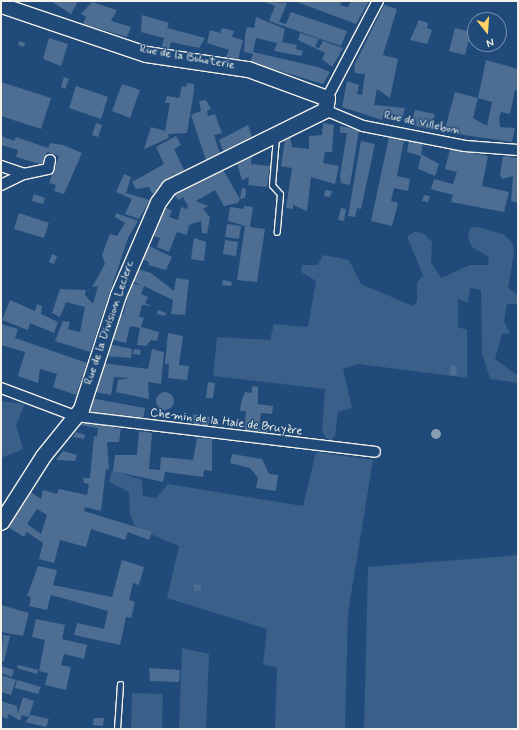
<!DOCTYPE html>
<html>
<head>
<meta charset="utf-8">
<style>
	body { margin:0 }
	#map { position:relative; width:519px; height:730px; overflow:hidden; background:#1f4a7a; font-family:Mynerve,sans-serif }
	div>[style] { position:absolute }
	.green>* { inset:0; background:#3a5f88 }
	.building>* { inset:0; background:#4d6e92 }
	.round { border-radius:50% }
	.roads { filter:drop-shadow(1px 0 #f4f1e8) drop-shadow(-1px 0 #f4f1e8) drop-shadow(0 1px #f4f1e8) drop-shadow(0 -1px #f4f1e8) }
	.service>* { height:5px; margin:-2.5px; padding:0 2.5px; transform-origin:2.5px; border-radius:2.5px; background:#1f4a7a }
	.minor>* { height:10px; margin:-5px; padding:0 5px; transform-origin:5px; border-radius:5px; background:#1f4a7a }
	.secondary>* { height:15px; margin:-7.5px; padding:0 7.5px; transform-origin:7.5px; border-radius:7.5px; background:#1f4a7a }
	.trees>* { width:10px; height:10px; margin:-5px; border-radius:50%; background:#8a9eb1 }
	span { translate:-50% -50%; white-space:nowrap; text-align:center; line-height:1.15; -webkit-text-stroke:3px #1f4a7a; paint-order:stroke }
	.street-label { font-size:12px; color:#f4f1e8 }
	.frame { position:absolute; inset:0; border:2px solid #f4f1e8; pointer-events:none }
	.north { position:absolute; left:467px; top:12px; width:40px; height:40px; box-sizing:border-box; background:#1f4a7a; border:1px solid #748da6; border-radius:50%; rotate:163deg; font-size:11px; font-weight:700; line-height:16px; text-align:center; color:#f4f1e8 }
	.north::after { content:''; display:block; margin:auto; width:14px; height:18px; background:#ffd166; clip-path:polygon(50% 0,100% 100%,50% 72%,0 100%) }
</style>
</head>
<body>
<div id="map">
	<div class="green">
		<div style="clip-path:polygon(477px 227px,503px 234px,512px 242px,514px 253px,508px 288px,518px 295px,518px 304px,507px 304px,504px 322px,510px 333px,502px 334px,495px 359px,518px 376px,518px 383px,490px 379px,482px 353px,481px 290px,470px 288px,468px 303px,458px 299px,458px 327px,467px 330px,467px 378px,358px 364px,343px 369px,352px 408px,338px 412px,335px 436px,330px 442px,322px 432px,325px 389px,213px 376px,217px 337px,270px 340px,274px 324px,308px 327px,316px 281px,301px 272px,302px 265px,318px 265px,323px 255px,349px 260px,361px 284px,413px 306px,417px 301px,417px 283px,423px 275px,407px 237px,415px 231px,424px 234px,432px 242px,431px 262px,441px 278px,470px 265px,488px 265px,489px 257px,472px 247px,468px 238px,470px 228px)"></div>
		<div style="clip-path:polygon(1px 401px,25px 404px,16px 425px,23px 449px,1px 458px)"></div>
		<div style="clip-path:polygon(316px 452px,373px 460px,348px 613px,345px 729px,275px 729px,277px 667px,263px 665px,267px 629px,167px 598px,179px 546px,136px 528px,130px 515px,129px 492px,109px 482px,112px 470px,142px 480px,143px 496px,156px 498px,168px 484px,303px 506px)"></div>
		<div style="clip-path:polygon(518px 555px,518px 729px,364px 729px,368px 567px)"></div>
		<div style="clip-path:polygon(182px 648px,209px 654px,206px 729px,179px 729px)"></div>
		<div style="clip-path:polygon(132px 693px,163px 694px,162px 729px,131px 729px)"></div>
	</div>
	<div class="building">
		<div style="clip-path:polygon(51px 1px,78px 1px,71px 14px)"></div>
		<div style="clip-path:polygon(262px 1px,287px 3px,279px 22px,286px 24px,291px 12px,347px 31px,341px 46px,269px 21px,275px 6px)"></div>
		<div style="clip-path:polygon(342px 1px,340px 5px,348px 7px,351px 1px,369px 1px,356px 24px,297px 2px)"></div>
		<div style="clip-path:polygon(92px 2px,117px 10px,111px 21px,131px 27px,127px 37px,83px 24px,86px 17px,81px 14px)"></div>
		<div style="clip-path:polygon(384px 5px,397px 9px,383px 55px,398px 59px,390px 98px,377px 89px,374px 105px,405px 108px,402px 119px,383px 115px,382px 120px,342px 107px,347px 81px,359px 85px,357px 94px,362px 95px,365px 74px,355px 73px,354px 66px)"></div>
		<div style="clip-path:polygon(142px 15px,169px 23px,167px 28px,205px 38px,204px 40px,199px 48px,171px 42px,169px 49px,162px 47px,164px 38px,141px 32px)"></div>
		<div style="clip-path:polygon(256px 17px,285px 29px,282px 42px,297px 45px,296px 49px,303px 51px,301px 56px,274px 51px,277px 43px,256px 38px,253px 52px,318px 67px,330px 72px,323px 84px,250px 62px,253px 54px,244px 52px,245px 36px,247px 27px,254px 28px)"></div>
		<div style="clip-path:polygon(419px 20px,428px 23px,427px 28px,432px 30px,427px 44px,410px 40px)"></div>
		<div style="clip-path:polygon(222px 28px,234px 31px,232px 37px,243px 40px,238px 59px,226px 57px,229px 50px,207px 43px,210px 30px,220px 33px)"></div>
		<div style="clip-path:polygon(455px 28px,471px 32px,465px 55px,449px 51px)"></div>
		<div style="clip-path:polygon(300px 33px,319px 39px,315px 47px,319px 48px,323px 41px,343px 48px,332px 67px,322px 59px,325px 53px,298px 40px)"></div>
		<div style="clip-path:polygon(49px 38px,68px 44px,61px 66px,43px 59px)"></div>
		<div style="clip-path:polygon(19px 41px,25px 43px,24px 47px,18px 45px)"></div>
		<div style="clip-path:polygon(evenodd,486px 60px,518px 69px,518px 91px,515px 90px,510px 114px,501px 112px,499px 118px,500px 127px,515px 128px,512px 142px,444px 132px,455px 92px,478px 98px,486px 60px,478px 98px,492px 102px,487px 126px,473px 118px,478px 98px)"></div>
		<div style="clip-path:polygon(64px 77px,69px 79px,65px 89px,61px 87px)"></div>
		<div style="clip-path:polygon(1px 82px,51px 98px,41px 129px,1px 116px)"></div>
		<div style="clip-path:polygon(187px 83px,194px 84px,194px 91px,187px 133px,168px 134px,169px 138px,144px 149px,151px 127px,165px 131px,170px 103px,165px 103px,167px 96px,179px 98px,182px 86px,186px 87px)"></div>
		<div style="clip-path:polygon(122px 84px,140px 90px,130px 118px,112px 111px)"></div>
		<div style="clip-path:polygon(76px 86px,108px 97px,101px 119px,69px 108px)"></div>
		<div style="clip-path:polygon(206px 100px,211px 109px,207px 111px,208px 116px,215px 114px,222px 133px,214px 135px,220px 153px,206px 160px,191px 115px,201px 111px,199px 101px)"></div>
		<div style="clip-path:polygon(415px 110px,435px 114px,431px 130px,415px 126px,416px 121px,412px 120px)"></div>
		<div style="clip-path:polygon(96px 123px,102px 125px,98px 137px,92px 135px)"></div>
		<div style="clip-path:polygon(323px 123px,334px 125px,332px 152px,325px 152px,323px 163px,339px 166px,335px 184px,311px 177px,307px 211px,293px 205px,293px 209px,286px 208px,292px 168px,281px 166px,285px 139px,290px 136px,292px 147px,309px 149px,309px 136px,322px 135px)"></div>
		<div style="clip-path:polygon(248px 125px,252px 137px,223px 151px,219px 140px)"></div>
		<div style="clip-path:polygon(340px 126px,359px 130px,350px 185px,341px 183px,340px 176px,347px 133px,340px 133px)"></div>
		<div style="clip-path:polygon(1px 136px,14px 141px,16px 137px,48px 148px,50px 143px,63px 145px,82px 153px,64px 194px,54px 191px,56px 185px,49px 183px,59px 156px,47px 152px,43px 165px,16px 157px,18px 150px,1px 145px)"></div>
		<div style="clip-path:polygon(176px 136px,181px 145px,174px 149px,184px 170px,152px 194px,149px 187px,136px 189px,132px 182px,164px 164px,156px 147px)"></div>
		<div style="clip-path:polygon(389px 137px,404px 140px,397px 176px,410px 179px,408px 191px,394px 188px,391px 201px,398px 203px,392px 226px,371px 221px)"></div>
		<div style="clip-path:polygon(361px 141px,375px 144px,361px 209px,357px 208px,355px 217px,348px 216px)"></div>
		<div style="clip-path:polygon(409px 141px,423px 144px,421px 154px,439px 164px,435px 176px,418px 169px,421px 156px,407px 152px)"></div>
		<div style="clip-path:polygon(450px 149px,488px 156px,482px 186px,509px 192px,504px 212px,451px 202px,453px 195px,431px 189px,434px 179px,453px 184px,457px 172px,445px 169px)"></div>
		<div style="clip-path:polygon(252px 154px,251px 164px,270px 166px,267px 187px,248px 185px,249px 177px,242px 180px,236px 161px)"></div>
		<div style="clip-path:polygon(503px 156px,518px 158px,518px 203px,511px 201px,513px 176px,502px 179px,500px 174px)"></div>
		<div style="clip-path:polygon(222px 168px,240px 199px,238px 203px,224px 206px,215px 190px,196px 201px,208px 206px,203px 209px,210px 217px,207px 234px,202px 233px,201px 221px,189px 225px,187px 235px,177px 232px,169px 252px,157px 247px,160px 238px,148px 234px,163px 206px,172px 211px,169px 217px,178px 220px,181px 207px,187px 209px,188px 206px,183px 197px,179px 200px,174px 195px)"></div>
		<div style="clip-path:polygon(124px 174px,131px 177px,126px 193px,150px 200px,139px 219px,125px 214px,132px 199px,116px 192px)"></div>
		<div style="clip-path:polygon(242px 188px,246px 189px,245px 198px,240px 199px)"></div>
		<div style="clip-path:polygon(325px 190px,332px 191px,330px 197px,324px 196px)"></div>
		<div style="clip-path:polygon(34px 194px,45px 198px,43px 204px,32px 201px)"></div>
		<div style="clip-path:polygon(424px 195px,430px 196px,428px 202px,422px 201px)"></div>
		<div style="clip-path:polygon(244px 206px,253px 207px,250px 227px,265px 229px,257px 282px,237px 280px,245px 226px,228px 221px,230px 207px,243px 209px)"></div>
		<div style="clip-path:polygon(341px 208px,346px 209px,344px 221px,338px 220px)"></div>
		<div style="clip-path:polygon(19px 213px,49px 223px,44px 238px,14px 229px)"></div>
		<div style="clip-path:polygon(116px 213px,138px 221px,128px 238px,90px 352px,55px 341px,63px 321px,70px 322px,68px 329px,80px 332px,85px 307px,66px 302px,60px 317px,52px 313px,60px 289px,86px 290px,85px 295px,93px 304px,98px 286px,92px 287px,105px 264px,102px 255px,110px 234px,117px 236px,125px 223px,115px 217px)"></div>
		<div style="clip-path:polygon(227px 224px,241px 226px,239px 239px,225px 237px)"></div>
		<div style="clip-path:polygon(194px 238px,206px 242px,204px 261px,191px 259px)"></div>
		<div style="clip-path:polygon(225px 240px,238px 242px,236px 256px,223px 254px)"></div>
		<div style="clip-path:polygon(143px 243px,172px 257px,166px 270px,148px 265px,149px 262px,137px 257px)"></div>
		<div style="clip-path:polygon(52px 254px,57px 256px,54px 264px,49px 262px)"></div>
		<div style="clip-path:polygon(134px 268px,151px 273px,174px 291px,176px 278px,189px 280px,185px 315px,171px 314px,173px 300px,144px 286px,141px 294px,148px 297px,145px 303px,152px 306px,142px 305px,139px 317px,144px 318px,141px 327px,159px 332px,157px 341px,151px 340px,146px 346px,137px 345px,140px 328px,130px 326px,126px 343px,110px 339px,118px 313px,123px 315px,127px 300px,122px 298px,127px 282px,142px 286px,130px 280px)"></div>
		<div style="clip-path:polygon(223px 280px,232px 282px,231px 286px,222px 285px)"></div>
		<div style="clip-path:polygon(10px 300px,35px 311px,37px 304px,42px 306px,41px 314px,58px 322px,54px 333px,30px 323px,28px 330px,2px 320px)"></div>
		<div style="clip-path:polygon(158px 310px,166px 313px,165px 316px,157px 314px)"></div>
		<div style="clip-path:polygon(1px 324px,18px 329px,15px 338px,87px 363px,76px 395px,53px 387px,57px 374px,40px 369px,38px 383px,18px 376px,25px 352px,1px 345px)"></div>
		<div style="clip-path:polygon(168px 333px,183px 336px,179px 365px,189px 366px,187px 380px,168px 378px,169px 364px,165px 364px)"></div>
		<div style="clip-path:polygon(108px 344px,132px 349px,131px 358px,104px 356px)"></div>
		<div style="clip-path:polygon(134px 349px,141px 350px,140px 355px,133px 354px)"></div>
		<div style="clip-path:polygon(152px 349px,164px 352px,161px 384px,148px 382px,149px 399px,116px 392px,118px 380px,130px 378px,114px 377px,111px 395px,95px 392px,102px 363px,148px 369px)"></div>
		<div style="clip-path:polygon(451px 365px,457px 366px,456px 376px,450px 375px)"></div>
		<div style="clip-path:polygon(208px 382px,215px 383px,213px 398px,206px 398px)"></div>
		<div style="clip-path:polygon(252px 386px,258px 387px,258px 404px,273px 406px,272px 414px,261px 413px,259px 428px,268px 429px,267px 437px,244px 435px,246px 411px,240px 411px,241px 403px,245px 392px,252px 393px)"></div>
		<div class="round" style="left:156px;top:392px;width:18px;height:18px"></div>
		<div style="clip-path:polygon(90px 398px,145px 408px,142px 425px,85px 415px)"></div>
		<div style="clip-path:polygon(193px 414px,210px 417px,207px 431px,194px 430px)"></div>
		<div style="clip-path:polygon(evenodd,83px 420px,121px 429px,119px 442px,107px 442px,109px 470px,106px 469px,101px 511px,85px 507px,84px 511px,152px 532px,149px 540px,128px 532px,125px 540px,91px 529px,86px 547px,60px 540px,54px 563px,39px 559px,43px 543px,27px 532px,24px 537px,8px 527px,31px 492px,41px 499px,43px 490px,57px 494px,59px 489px,87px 495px,89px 484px,84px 483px,83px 478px,90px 478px,94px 436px,97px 437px,98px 428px,80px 425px,83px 420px,37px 509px,47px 515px,41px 534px,27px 524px,37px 509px)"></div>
		<div style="clip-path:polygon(166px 420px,180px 422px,180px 428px,165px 427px)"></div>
		<div style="clip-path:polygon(139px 431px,152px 433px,149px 469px,160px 470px,161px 457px,193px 460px,197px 438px,212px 439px,212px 471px,204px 470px,203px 477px,165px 472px,163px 482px,113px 471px,115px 455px,137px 455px)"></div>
		<div style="clip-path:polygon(76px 432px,85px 435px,84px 439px,73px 437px)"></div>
		<div style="clip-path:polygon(63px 451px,77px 455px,75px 461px,56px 460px)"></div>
		<div style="clip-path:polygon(232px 454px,262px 459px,269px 474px,278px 475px,276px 491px,256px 488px,258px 478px,250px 468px,230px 463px)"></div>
		<div style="clip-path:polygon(122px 560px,144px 567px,139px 585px,133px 583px,129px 600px,135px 602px,131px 618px,126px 617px,120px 645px,74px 635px,77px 623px,104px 629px,108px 611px,51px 595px,47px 610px,29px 606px,31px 597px,27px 596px,38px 566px,57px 570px,53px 585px,112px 597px)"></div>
		<div style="clip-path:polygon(194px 584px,201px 585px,201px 591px,194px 591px)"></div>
		<div style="clip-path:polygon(1px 605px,29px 613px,23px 636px,1px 632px)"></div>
		<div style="clip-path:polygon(36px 619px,65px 625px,62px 639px,87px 645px,84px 659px,64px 654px,61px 665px,71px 667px,66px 690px,45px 685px,48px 673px,39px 671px,45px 640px,32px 637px)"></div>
		<div style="clip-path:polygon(3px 635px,10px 636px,4px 662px,1px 661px)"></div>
		<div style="clip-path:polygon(18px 665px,38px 670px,37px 674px,17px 668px)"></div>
		<div style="clip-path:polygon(1px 666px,14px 670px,12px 677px,1px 673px)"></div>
		<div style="clip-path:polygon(149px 668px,180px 670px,179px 682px,150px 681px)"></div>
		<div style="clip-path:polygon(1px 675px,16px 680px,11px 695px,1px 692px)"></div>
		<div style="clip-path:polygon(17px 680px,41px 687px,38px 694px,15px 688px)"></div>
		<div style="clip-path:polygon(23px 697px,34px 701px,29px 717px,22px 715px,20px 721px,9px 714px,7px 719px,1px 716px,1px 701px,17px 706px,18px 713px)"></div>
		<div style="clip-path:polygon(31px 715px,49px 719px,46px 727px,25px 722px)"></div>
		<div style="clip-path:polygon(94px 718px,104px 718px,103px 726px,93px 725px)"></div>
	</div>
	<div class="roads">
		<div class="service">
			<div style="left:276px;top:137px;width:48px;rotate:94.8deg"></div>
			<div style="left:272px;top:185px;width:12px;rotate:48deg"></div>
			<div style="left:280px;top:194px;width:38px;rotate:95deg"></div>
			<div style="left:117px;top:729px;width:45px;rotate:-86.2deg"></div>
		</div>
		<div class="minor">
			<div style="left:327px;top:98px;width:110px;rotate:-62.3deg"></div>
			<div style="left:325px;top:110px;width:41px;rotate:22.8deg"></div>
			<div style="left:363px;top:126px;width:104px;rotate:11.1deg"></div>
			<div style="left:465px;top:146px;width:53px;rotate:4.3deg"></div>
			<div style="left:1px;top:166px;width:24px;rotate:19deg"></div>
			<div style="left:1px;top:185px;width:25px;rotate:-26deg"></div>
			<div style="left:24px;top:174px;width:25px;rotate:-12deg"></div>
			<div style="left:48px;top:169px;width:9px;rotate:-77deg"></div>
			<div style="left:1px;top:388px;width:79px;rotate:20.7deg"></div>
			<div style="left:75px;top:416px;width:302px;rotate:6.8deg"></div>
		</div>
		<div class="secondary">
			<div style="left:1px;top:5px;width:153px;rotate:18.7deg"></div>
			<div style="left:146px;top:54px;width:103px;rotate:8.4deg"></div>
			<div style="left:248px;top:69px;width:84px;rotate:20.2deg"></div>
			<div style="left:327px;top:98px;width:12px;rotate:99deg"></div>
			<div style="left:325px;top:110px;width:174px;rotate:153.7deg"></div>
			<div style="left:169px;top:187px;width:19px;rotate:126deg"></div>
			<div style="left:158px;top:202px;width:101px;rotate:113.3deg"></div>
			<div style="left:118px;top:295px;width:120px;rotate:108deg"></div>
			<div style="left:81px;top:409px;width:60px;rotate:129deg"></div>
			<div style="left:43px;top:456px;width:78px;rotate:122.5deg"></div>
		</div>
	</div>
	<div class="trees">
		<div style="left:436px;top:434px"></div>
	</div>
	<div class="street-label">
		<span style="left:187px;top:58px;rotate:10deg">Rue de la Buhoterie</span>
		<span style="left:422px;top:124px;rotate:12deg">Rue de Villebon</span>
		<span style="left:110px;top:323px;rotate:-71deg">Rue de la Division Leclerc</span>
		<span style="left:226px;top:423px;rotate:7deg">Chemin de la Haie de Bruyère</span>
	</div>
	<div class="frame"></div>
	<div class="north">N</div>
</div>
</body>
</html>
